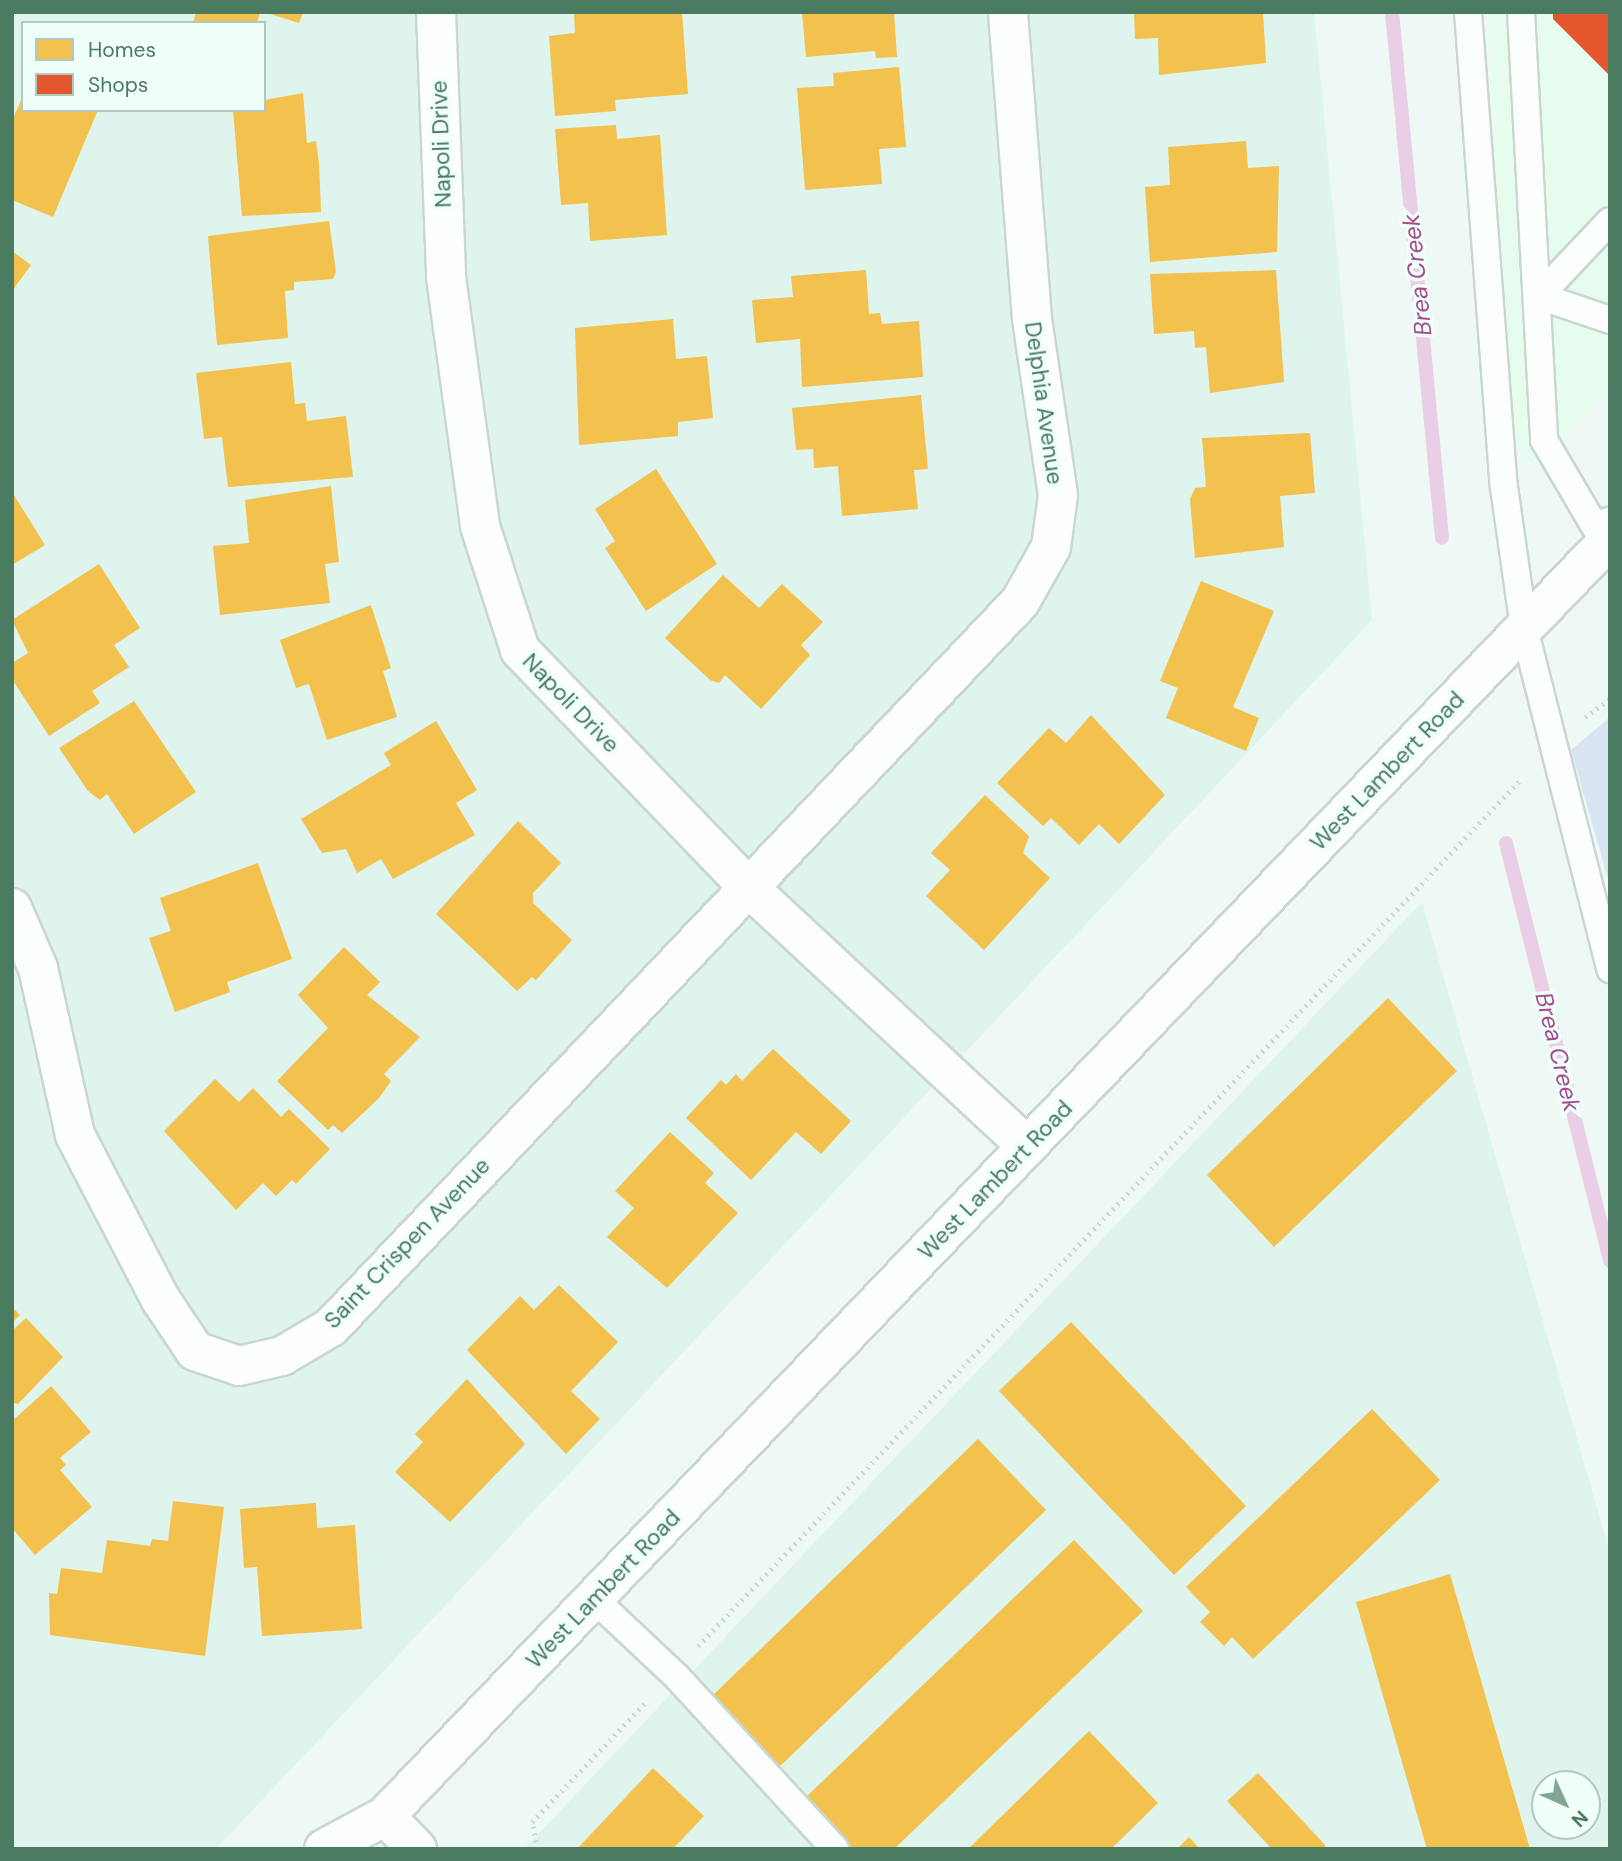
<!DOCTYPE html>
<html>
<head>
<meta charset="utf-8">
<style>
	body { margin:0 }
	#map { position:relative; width:1622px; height:1861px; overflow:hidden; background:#eef9f6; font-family:"DM Sans",sans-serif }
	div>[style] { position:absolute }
	.residential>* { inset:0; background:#def4ec }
	.commercial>* { inset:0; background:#e5fcef }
	.green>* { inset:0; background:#d8e4f1 }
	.homes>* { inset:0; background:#f2c14e }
	.shops>* { inset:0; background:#e4572e }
	.stream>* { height:14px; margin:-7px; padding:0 7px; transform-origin:7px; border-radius:7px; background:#eacee5 }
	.path>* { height:4.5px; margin-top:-2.25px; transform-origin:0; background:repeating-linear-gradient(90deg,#cbd9d3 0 2px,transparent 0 7px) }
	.roads { filter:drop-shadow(2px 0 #c9d6d1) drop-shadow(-2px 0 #c9d6d1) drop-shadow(0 2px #c9d6d1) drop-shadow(0 -2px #c9d6d1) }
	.service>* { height:26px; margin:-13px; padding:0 13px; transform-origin:13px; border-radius:13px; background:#fcfefe }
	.minor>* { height:38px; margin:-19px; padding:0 19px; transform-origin:19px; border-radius:19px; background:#fcfefe }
	.secondary>* { height:38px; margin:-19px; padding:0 19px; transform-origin:19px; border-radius:19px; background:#fcfefe }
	span { translate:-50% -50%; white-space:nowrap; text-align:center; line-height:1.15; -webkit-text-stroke:7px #f1fffb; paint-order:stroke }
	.street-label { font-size:23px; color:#4a7a60 }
	.water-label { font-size:24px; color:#a54b8e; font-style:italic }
	.frame { position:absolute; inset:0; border:14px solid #4a7a60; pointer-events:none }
	.legend { position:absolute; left:21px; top:21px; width:245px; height:91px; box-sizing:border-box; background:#f1fffb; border:2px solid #aecabd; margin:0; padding:9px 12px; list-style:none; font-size:21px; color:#4a7a60 }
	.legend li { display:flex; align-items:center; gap:14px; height:35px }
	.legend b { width:35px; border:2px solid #aecabd }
	.north { position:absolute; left:1531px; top:1770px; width:70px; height:70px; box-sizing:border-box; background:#f1fffb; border:2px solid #aecabd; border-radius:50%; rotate:135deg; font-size:19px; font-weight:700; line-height:28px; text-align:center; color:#4a7a60 }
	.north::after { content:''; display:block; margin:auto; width:24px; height:32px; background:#83a694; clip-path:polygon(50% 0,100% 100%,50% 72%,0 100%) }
</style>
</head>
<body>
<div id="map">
	<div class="residential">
		<div style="clip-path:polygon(evenodd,12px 12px,1314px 12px,1372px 620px,216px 1849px,12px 1849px,12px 12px,23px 23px,264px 23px,264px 110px,23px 110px,23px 23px)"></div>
		<div style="clip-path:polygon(evenodd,1422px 902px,1610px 1553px,1610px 1849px,524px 1849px,1422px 902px,1545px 1784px,1587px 1784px,1587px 1826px,1545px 1826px,1545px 1784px)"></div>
	</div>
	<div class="commercial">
		<div style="clip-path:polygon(1487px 12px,1610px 12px,1610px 387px,1535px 467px,1513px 440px)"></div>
	</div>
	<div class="green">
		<div style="clip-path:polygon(1610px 717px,1610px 886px,1571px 750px)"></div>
	</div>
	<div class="homes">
		<div style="clip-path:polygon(196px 12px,260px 12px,257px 23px,193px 23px)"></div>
		<div style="clip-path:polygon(264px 12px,303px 12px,299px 23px)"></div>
		<div style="clip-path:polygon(574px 12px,682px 12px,688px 94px,615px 100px,616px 111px,555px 116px,549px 36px,575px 33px)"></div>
		<div style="clip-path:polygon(802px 12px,894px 12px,897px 57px,876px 58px,875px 51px,806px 57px)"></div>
		<div style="clip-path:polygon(1134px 12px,1263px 12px,1266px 63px,1159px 75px,1158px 38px,1135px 39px)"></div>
		<div style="clip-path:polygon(899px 67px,906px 147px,879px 149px,882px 184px,805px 190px,797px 88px,834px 86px,833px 73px)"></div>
		<div style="clip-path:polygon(303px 93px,307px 143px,316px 141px,319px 163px,321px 212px,242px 216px,233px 110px,264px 110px,264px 100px)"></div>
		<div style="clip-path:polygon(23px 96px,23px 110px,98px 110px,53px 217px,12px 200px,12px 121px)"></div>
		<div style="clip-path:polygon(616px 125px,617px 139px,660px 135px,667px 235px,590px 241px,588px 203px,561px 205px,555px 129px)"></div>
		<div style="clip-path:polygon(1246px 141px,1248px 168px,1279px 166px,1277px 252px,1150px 262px,1145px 187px,1170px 185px,1168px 147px)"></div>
		<div style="clip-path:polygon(329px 221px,336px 272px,333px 279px,294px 282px,294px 290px,285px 291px,288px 338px,217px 345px,208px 236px)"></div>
		<div style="clip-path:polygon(12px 251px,31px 265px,12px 291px)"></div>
		<div style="clip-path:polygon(866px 270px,869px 314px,880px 313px,882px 324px,919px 321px,923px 377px,802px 387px,800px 339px,756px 343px,752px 300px,793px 297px,791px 276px)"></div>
		<div style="clip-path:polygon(1276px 270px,1284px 382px,1210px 393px,1206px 347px,1195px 348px,1194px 331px,1154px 334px,1150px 274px)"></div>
		<div style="clip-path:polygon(673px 319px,676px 359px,707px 356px,713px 418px,678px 422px,678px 436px,579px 445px,575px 328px)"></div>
		<div style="clip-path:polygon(291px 362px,295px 404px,305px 403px,307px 421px,346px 416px,353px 477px,228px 487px,222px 437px,204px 439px,196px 373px)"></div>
		<div style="clip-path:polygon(921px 395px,928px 469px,914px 470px,918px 509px,842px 516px,838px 466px,814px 468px,813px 449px,796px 450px,792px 408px)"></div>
		<div style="clip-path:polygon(1310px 433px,1315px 493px,1280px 496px,1284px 547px,1195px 558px,1190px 499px,1195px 488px,1206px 487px,1202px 438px)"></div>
		<div style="clip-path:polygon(656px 469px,717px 564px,646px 611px,605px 548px,615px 541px,595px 509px)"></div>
		<div style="clip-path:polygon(331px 486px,339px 562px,325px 564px,330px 603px,220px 615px,213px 546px,249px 543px,245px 500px)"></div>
		<div style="clip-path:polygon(12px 492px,45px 545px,12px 565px)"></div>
		<div style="clip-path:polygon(99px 564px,140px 628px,114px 645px,129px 667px,92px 691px,100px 703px,49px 736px,12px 679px,12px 663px,28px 653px,12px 620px)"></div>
		<div style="clip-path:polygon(723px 575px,759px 608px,782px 584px,823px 622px,801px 645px,810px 655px,761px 709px,725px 675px,719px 683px,710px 680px,665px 638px)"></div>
		<div style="clip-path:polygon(1201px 581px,1274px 611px,1233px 707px,1259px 718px,1246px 751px,1166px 718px,1178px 688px,1160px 681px)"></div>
		<div style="clip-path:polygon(371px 605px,391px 668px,383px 671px,397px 717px,327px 740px,309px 684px,296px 688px,280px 640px)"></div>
		<div style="clip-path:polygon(134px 701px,196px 792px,134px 834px,107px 794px,100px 800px,88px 791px,59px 748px)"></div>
		<div style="clip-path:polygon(1091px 715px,1165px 795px,1119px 844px,1099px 824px,1079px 845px,1051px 818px,1043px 826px,997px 783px,1049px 728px,1066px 743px)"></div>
		<div style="clip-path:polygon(436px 721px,477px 790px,456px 803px,475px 835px,393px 879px,381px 859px,357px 873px,346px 849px,322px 853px,301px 819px,391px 765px,384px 753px)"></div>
		<div style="clip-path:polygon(985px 795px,1029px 836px,1023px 853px,1050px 878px,984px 950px,926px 896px,950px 870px,931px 853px)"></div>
		<div style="clip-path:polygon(518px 821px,561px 863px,533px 893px,533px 903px,572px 940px,536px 980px,532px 977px,517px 991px,436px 914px)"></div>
		<div style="clip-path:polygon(258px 863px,292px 959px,227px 982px,230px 992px,175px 1012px,149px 938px,171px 931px,160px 898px)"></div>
		<div style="clip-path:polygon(344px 947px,380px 982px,367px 995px,420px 1037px,384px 1074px,391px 1081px,379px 1098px,342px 1133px,333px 1125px,328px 1130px,277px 1081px,328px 1028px,298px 995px)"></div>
		<div style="clip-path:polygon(1388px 998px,1457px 1071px,1274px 1247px,1207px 1175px)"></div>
		<div style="clip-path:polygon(773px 1049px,851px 1121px,821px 1154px,796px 1132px,751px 1180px,686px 1118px,721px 1080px,726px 1085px,736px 1074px,742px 1081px)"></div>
		<div style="clip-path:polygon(215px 1079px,239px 1102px,253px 1088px,281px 1117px,289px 1109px,330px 1149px,296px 1184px,292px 1180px,276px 1196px,263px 1183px,236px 1210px,164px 1131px)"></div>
		<div style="clip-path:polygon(670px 1132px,714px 1173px,705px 1183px,738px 1213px,667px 1288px,607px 1237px,634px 1208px,615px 1191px)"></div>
		<div style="clip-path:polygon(559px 1285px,618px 1342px,571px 1391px,600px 1419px,566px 1454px,467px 1350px,520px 1296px,534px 1310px)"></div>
		<div style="clip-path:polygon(12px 1307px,20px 1315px,12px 1323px)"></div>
		<div style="clip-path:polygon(26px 1318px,63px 1357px,18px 1404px,12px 1403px,12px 1331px)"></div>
		<div style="clip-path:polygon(1071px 1322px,1246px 1506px,1174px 1575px,999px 1391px)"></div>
		<div style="clip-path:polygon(467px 1379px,525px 1444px,450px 1522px,395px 1472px,423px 1442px,415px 1434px)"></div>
		<div style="clip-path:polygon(51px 1386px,91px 1432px,60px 1458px,66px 1465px,60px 1470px,92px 1507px,35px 1555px,12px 1528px,12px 1421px)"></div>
		<div style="clip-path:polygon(1372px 1409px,1440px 1480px,1253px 1659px,1232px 1637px,1224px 1646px,1200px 1622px,1210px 1612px,1186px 1587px)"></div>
		<div style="clip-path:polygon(978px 1439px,1046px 1510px,775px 1771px,708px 1700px)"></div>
		<div style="clip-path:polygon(173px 1501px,224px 1507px,205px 1656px,50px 1635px,49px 1593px,57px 1594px,61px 1568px,102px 1573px,107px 1540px,150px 1546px,152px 1539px,168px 1541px)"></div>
		<div style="clip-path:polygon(316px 1503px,317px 1528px,355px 1525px,362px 1629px,262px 1636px,257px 1567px,244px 1568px,240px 1509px)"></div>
		<div style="clip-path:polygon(1074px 1540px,1143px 1611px,894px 1849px,847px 1849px,802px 1801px)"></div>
		<div style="clip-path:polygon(1450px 1574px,1530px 1849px,1427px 1849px,1356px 1602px)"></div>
		<div style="clip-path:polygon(1089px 1731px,1158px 1803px,1111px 1849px,968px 1849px)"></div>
		<div style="clip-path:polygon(653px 1768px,704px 1816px,673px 1849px,577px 1849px)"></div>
		<div style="clip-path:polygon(1258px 1773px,1326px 1846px,1323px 1849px,1272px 1849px,1227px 1801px)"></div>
		<div style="clip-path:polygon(1189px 1837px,1200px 1849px,1177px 1849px)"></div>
	</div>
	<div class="shops">
		<div style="clip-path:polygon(1553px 12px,1610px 12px,1610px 76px,1553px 19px)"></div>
	</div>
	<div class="stream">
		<div style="left:1392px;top:12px;width:528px;rotate:84.57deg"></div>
		<div style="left:1506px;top:843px;width:431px;rotate:76deg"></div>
	</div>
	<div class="path">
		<div style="left:1585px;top:717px;width:31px;rotate:-36deg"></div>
		<div style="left:698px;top:1646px;width:1195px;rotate:-46.49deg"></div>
		<div style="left:537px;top:1849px;width:27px;rotate:-100deg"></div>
		<div style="left:532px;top:1822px;width:167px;rotate:-46.5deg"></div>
	</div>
	<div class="roads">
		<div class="service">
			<div style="left:1468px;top:12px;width:476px;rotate:85.7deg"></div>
			<div style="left:1504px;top:487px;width:142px;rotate:81.9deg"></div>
			<div style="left:1524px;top:628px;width:352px;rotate:75.8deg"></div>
			<div style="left:1521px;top:12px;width:429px;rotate:86.9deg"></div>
			<div style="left:1544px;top:440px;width:121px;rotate:59.6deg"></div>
			<div style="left:1539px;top:296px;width:103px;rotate:-46.6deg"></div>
			<div style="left:1539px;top:296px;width:75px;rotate:18.7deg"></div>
			<div style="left:594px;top:1599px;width:115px;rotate:43.2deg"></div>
			<div style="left:678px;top:1678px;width:232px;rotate:47.4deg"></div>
		</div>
		<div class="minor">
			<div style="left:436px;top:12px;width:265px;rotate:87.8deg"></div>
			<div style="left:446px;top:277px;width:251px;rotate:82.2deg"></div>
			<div style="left:480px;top:526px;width:130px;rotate:72.1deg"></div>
			<div style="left:520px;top:650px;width:326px;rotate:46.1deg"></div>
			<div style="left:746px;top:885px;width:384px;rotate:42.9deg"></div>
			<div style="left:12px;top:908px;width:65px;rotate:66.6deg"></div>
			<div style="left:38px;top:968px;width:171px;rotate:77.5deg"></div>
			<div style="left:75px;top:1135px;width:186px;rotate:62.5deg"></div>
			<div style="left:161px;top:1300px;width:61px;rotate:56.3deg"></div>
			<div style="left:195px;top:1351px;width:46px;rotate:18.8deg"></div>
			<div style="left:239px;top:1366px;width:44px;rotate:-13.1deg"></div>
			<div style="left:282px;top:1356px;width:57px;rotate:-30.6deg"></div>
			<div style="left:331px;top:1327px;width:1000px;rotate:-46.46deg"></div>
			<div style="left:1020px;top:602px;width:63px;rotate:-60.6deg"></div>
			<div style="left:1051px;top:547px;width:52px;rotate:-82.3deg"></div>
			<div style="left:1058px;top:495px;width:179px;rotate:-98.4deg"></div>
			<div style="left:1032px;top:318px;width:307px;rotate:-94.5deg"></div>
			<div style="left:385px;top:1816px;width:46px;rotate:45.9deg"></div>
		</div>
		<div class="secondary">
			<div style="left:324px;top:1849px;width:69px;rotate:-28.4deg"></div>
			<div style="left:385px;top:1816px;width:1762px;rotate:-46.2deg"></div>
			<div style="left:1605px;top:544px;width:18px;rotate:-74deg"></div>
		</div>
	</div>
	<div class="street-label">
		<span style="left:441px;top:144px;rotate:-92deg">Napoli Drive</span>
		<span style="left:1044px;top:403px;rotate:82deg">Delphia Avenue</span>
		<span style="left:571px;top:703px;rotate:46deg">Napoli Drive</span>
		<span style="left:1387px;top:771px;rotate:-46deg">West Lambert Road</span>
		<span style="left:995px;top:1180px;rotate:-46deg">West Lambert Road</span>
		<span style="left:407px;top:1243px;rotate:-46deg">Saint Crispen Avenue</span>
		<span style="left:603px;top:1589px;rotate:-46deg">West Lambert Road</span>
	</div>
	<div class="water-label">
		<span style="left:1417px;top:275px;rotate:-96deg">Brea Creek</span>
		<span style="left:1558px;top:1052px;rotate:76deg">Brea Creek</span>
	</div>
	<div class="frame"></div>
	<ul class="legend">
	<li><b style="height:19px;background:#f2c14e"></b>Homes</li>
	<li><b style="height:19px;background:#e4572e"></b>Shops</li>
	</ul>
	<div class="north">N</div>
</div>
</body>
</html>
